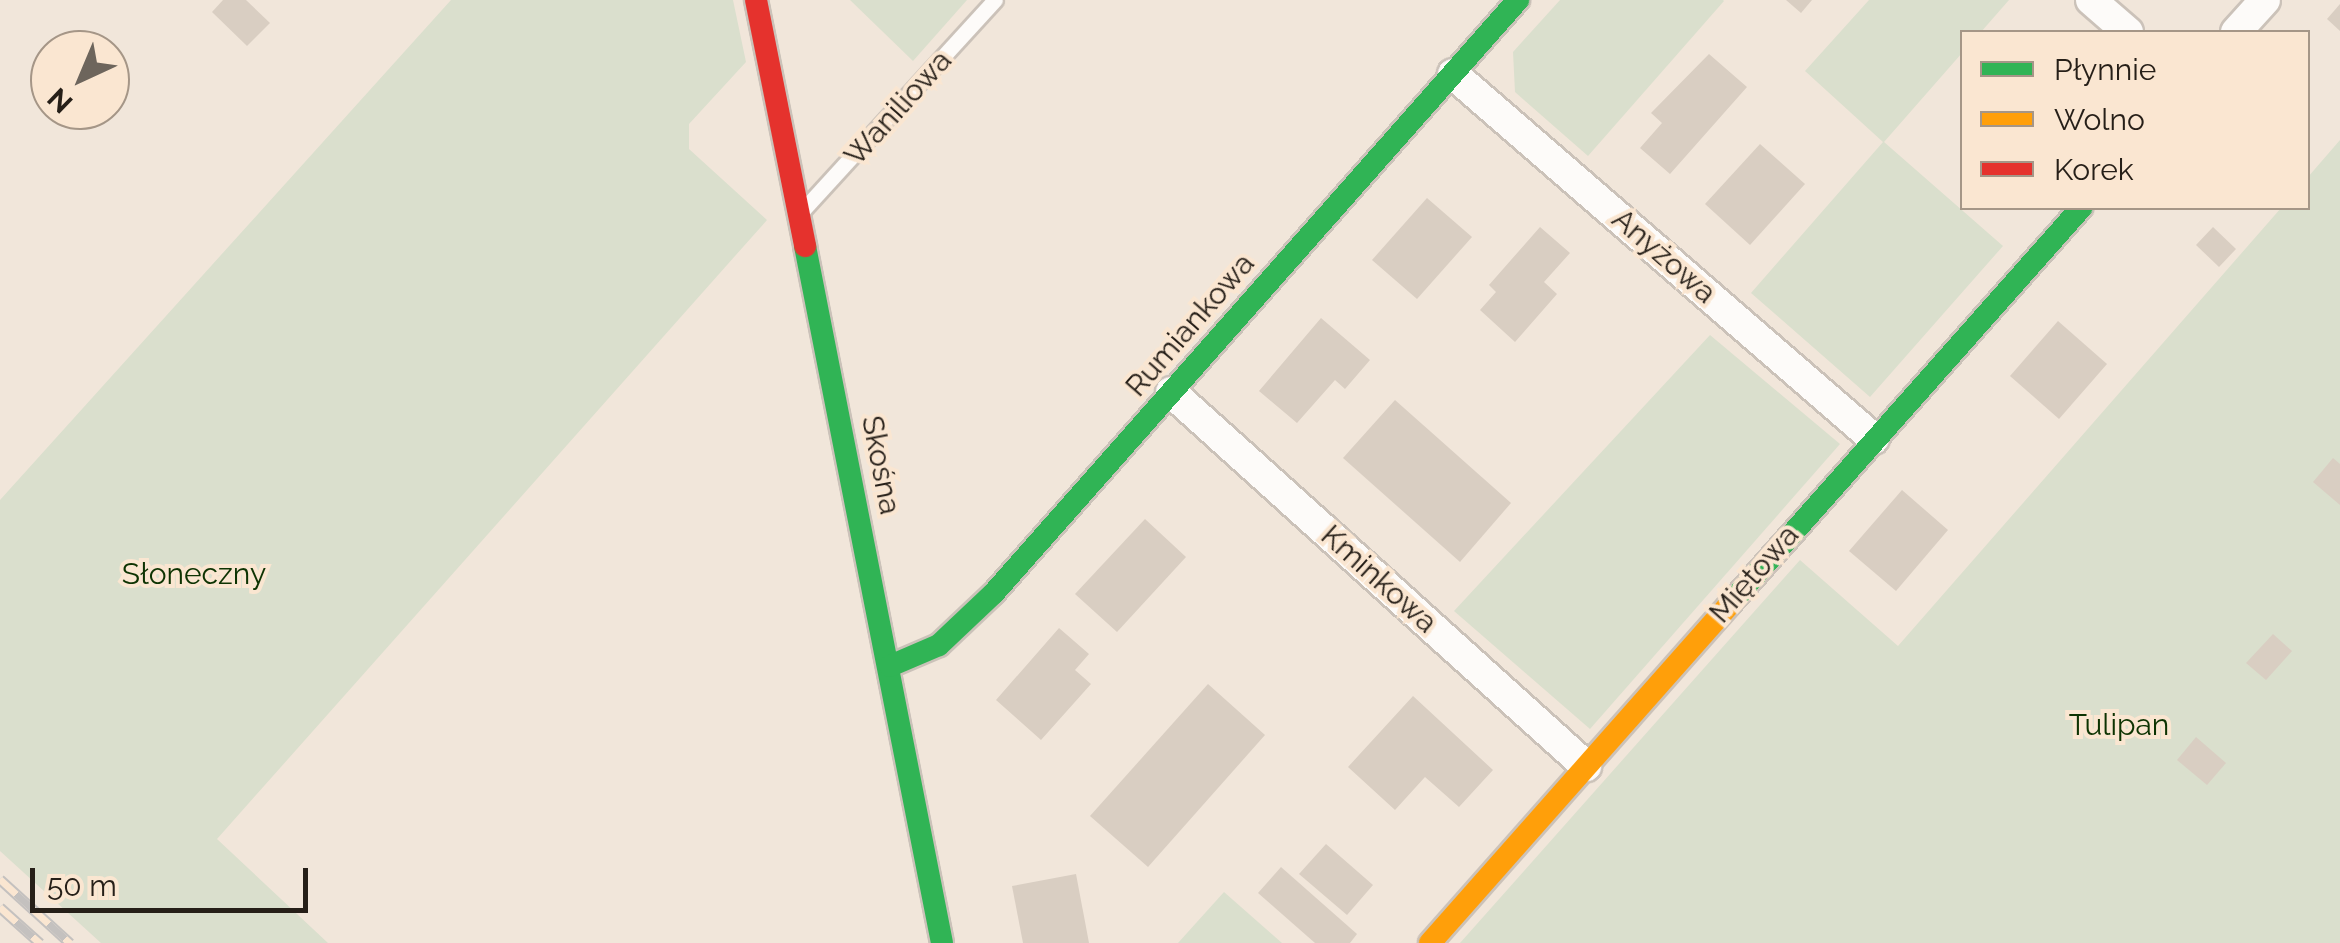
<!DOCTYPE html>
<html>
<head>
<meta charset="utf-8">
<style>
	body { margin:0 }
	#map { position:relative; width:2340px; height:943px; overflow:hidden; background:#f1e6da; font-family:Raleway,sans-serif }
	div>[style] { position:absolute }
	.green>* { inset:0; background:#dadfcd }
	.building>* { inset:0; background:#d9cec2 }
	.roads { filter:drop-shadow(2px 0 #cbc2b9) drop-shadow(-2px 0 #cbc2b9) drop-shadow(0 2px #cbc2b9) drop-shadow(0 -2px #cbc2b9) }
	.lane>* { height:15px; margin:-7.5px; padding:0 7.5px; transform-origin:7.5px; border-radius:7.5px; background:#fdfbf9 }
	.street>* { height:30px; margin:-15px; padding:0 15px; transform-origin:15px; border-radius:15px; background:#fdfbf9 }
	.fast>* { height:22px; margin:-11px; padding:0 11px; transform-origin:11px; border-radius:11px; background:#30b455 }
	.slow>* { height:22px; margin:-11px; padding:0 11px; transform-origin:11px; border-radius:11px; background:#ff9f0a }
	.jam>* { height:22px; margin:-11px; padding:0 11px; transform-origin:11px; border-radius:11px; background:#e5322d }
	.rail>* { height:11px; margin-top:-5.5px; transform-origin:0; background:repeating-linear-gradient(90deg,#fae6d1 0 22px,#c4c1bf 0 44px); box-sizing:border-box; border-block:2px solid #c4c1bf }
	span { translate:-50% -50%; white-space:nowrap; text-align:center; line-height:1.15; -webkit-text-stroke:8px #fae6d1; paint-order:stroke }
	.street-label { font-size:30px; color:#261f18 }
	.park-label { font-size:30px; color:#0d3302 }
	.legend { position:absolute; left:1960px; top:30px; width:350px; height:180px; box-sizing:border-box; background:#fae6d1; border:2px solid #a59687; margin:0; padding:12px 18px; list-style:none; font-size:30px; color:#261f18 }
	.legend li { display:flex; align-items:center; gap:20px; height:50px }
	.legend b { width:50px; border:2px solid #a59687 }
	.north { position:absolute; left:30px; top:30px; width:100px; height:100px; box-sizing:border-box; background:#fae6d1; border:2px solid #a59687; border-radius:50%; rotate:224deg; font-size:28px; font-weight:700; line-height:40px; text-align:center; color:#261f18 }
	.north::after { content:''; display:block; margin:auto; width:35px; height:45px; background:#6d655c; clip-path:polygon(50% 0,100% 100%,50% 72%,0 100%) }
	.scale { position:absolute; left:30px; top:868px; width:278px; height:45px; box-sizing:border-box; border:5px solid #261f18; border-top:0; padding-left:12px; font-size:30px; line-height:35px; white-space:nowrap; color:#261f18; -webkit-text-stroke:8px #fae6d1; paint-order:stroke }
</style>
</head>
<body>
<div id="map">
	<div class="green">
		<div style="clip-path:polygon(451px 0,733px 0,746px 62px,689px 124px,689px 149px,767px 220px,217px 839px,328px 943px,101px 943px,0 851px,0 500px)"></div>
		<div style="clip-path:polygon(850px 0,967px 0,913px 61px)"></div>
		<div style="clip-path:polygon(1560px 0,1723px 0,1724px 1px,1588px 156px,1515px 92px,1513px 52px)"></div>
		<div style="clip-path:polygon(1869px 0,2009px 0,1981px 32px,1962px 32px,1962px 53px,1884px 142px,2003px 246px,1870px 397px,1751px 293px,1883px 142px,1805px 71px)"></div>
		<div style="clip-path:polygon(2340px 140px,2340px 943px,1460px 943px,1800px 560px,1898px 646px,2281px 208px,2308px 208px,2308px 177px)"></div>
		<div style="clip-path:polygon(1710px 335px,1840px 444px,1590px 729px,1454px 611px)"></div>
		<div style="clip-path:polygon(1224px 892px,1282px 943px,1178px 943px)"></div>
	</div>
	<div class="building">
		<div style="clip-path:polygon(223px 0,246px 0,270px 23px,247px 46px,212px 12px)"></div>
		<div style="clip-path:polygon(1786px 0,1812px 0,1801px 13px)"></div>
		<div style="clip-path:polygon(2340px 4px,2340px 31px,2327px 19px)"></div>
		<div style="clip-path:polygon(1709px 54px,1747px 87px,1670px 174px,1640px 148px,1662px 123px,1651px 113px)"></div>
		<div style="clip-path:polygon(1760px 144px,1805px 184px,1750px 245px,1705px 204px)"></div>
		<div style="clip-path:polygon(1427px 198px,1472px 237px,1417px 299px,1372px 260px)"></div>
		<div style="clip-path:polygon(1540px 227px,1570px 253px,1544px 282px,1557px 294px,1515px 342px,1480px 310px,1496px 292px,1489px 285px)"></div>
		<div style="clip-path:polygon(2213px 227px,2236px 249px,2219px 267px,2196px 245px)"></div>
		<div style="clip-path:polygon(1321px 318px,1370px 360px,1345px 389px,1335px 380px,1297px 423px,1259px 391px)"></div>
		<div style="clip-path:polygon(2058px 321px,2107px 364px,2059px 419px,2010px 376px)"></div>
		<div style="clip-path:polygon(1395px 400px,1511px 503px,1460px 562px,1343px 458px)"></div>
		<div style="clip-path:polygon(2333px 458px,2340px 464px,2340px 505px,2313px 482px)"></div>
		<div style="clip-path:polygon(1902px 490px,1948px 530px,1896px 591px,1849px 551px)"></div>
		<div style="clip-path:polygon(1145px 519px,1186px 557px,1117px 632px,1075px 594px)"></div>
		<div style="clip-path:polygon(1059px 628px,1089px 654px,1075px 670px,1091px 684px,1041px 740px,996px 700px)"></div>
		<div style="clip-path:polygon(2273px 634px,2292px 651px,2266px 680px,2246px 663px)"></div>
		<div style="clip-path:polygon(1208px 684px,1265px 735px,1148px 867px,1090px 816px)"></div>
		<div style="clip-path:polygon(1413px 696px,1493px 770px,1459px 807px,1425px 777px,1395px 810px,1348px 767px)"></div>
		<div style="clip-path:polygon(2196px 737px,2226px 763px,2207px 785px,2177px 760px)"></div>
		<div style="clip-path:polygon(1326px 844px,1373px 885px,1347px 915px,1299px 874px)"></div>
		<div style="clip-path:polygon(1281px 867px,1357px 934px,1350px 943px,1315px 943px,1258px 893px)"></div>
		<div style="clip-path:polygon(1076px 874px,1089px 943px,1023px 943px,1012px 886px)"></div>
	</div>
	<div class="roads">
		<div class="lane">
			<div style="left:802px;top:211px;width:286px;rotate:-47.6deg"></div>
		</div>
		<div class="street">
			<div style="left:2091px;top:0;width:49px;rotate:40.9deg"></div>
			<div style="left:2236px;top:32px;width:43px;rotate:-47.8deg"></div>
			<div style="left:1453px;top:74px;width:557px;rotate:40.92deg"></div>
			<div style="left:1171px;top:392px;width:559px;rotate:42.03deg"></div>
		</div>
		<div class="fast">
			<div style="left:805px;top:246px;width:710px;rotate:78.88deg"></div>
			<div style="left:1729px;top:605px;width:531px;rotate:-48.44deg"></div>
			<div style="left:890px;top:666px;width:53px;rotate:-23.2deg"></div>
			<div style="left:939px;top:645px;width:74px;rotate:-43.4deg"></div>
			<div style="left:993px;top:594px;width:793px;rotate:-48.53deg"></div>
		</div>
		<div class="slow">
			<div style="left:1430px;top:943px;width:451px;rotate:-48.5deg"></div>
		</div>
		<div class="jam">
			<div style="left:756px;top:0;width:251px;rotate:78.7deg"></div>
		</div>
	</div>
	<div class="rail">
		<div style="left:0;top:879px;width:95px;rotate:42.4deg"></div>
		<div style="left:0;top:907px;width:54px;rotate:42deg"></div>
	</div>
	<div class="street-label">
		<span style="left:898px;top:108px;rotate:-48deg">Waniliowa</span>
		<span style="left:1664px;top:256px;rotate:41deg">Anyżowa</span>
		<span style="left:1190px;top:325px;rotate:-49deg">Rumiankowa</span>
		<span style="left:881px;top:465px;rotate:79deg">Skośna</span>
		<span style="left:1754px;top:574px;rotate:-49deg">Miętowa</span>
		<span style="left:1379px;top:579px;rotate:42deg">Kminkowa</span>
	</div>
	<div class="park-label">
		<span style="left:194px;top:574px">Słoneczny</span>
		<span style="left:2119px;top:725px">Tulipan</span>
	</div>
	<ul class="legend">
	<li><b style="height:12px;background:#30b455"></b>Płynnie</li>
	<li><b style="height:12px;background:#ff9f0a"></b>Wolno</li>
	<li><b style="height:12px;background:#e5322d"></b>Korek</li>
	</ul>
	<div class="north">N</div>
	<div class="scale">50 m</div>
</div>
</body>
</html>
